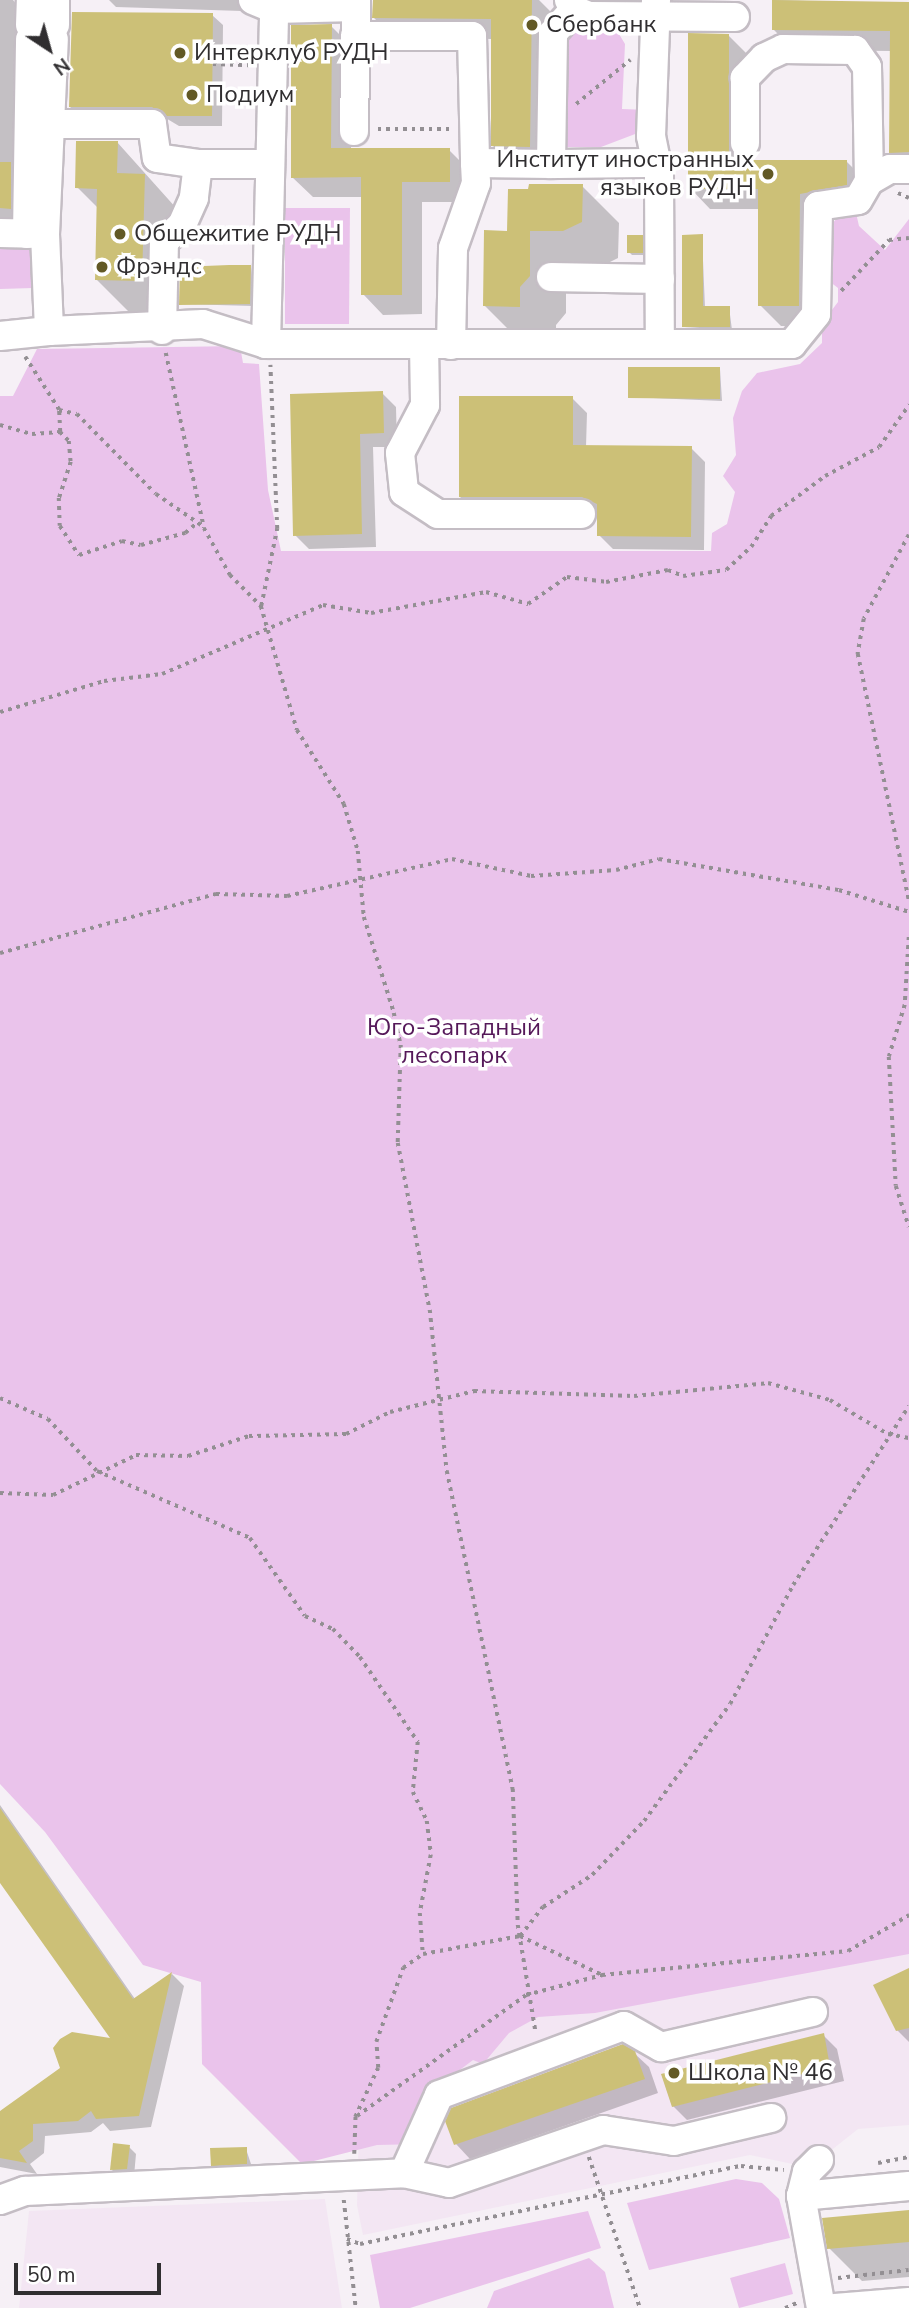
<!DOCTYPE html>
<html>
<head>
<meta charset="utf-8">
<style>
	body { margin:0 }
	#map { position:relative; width:909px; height:2308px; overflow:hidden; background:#f6f0f6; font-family:"Nunito Sans",sans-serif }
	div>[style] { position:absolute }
	.built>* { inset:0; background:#f3e6f3 }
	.green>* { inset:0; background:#eac3eb }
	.shadow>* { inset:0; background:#0003 }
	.building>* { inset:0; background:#ccc077 }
	.path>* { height:3.5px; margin-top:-1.75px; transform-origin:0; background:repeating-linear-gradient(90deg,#938f93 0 3.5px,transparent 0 8.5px) }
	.roads { filter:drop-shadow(2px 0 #c4bdc4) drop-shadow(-2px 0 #c4bdc4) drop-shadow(0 2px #c4bdc4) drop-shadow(0 -2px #c4bdc4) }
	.minor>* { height:28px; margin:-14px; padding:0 14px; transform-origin:14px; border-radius:14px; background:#fff }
	.dots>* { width:19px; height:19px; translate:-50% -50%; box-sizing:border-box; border:4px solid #fff; border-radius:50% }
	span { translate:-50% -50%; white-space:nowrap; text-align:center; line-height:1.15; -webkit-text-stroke:7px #fff; paint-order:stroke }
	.poi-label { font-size:24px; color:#302e30 }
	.left { translate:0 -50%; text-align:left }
	.right { translate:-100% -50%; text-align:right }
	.park-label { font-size:24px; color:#551859 }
	.north { position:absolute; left:14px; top:14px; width:70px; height:70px; -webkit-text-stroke:5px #fff; paint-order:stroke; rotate:144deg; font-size:19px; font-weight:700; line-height:28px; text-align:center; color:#302e30 }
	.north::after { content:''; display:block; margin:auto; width:24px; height:32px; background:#302e30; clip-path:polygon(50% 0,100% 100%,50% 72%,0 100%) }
	.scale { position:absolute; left:14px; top:2263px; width:147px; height:32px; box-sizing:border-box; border:4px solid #302e30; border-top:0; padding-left:9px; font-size:21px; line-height:24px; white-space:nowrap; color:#302e30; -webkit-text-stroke:5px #fff; paint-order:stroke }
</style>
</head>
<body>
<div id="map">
	<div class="built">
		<div style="clip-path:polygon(909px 1943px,909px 2125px,858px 2129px,819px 2160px,797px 2165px,750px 2155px,363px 2235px,357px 2205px,359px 2126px,516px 2021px)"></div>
		<div style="clip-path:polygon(325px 2199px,342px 2308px,19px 2308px,29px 2211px)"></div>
	</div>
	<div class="green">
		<div style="clip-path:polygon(613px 24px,625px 44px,622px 109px,648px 110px,643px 131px,601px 147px,556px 147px,563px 26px)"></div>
		<div style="clip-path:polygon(285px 208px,350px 208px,349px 324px,285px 324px)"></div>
		<div style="clip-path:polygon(843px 211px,856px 213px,859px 226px,885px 250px,909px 219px,909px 1954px,595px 2013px,538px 2017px,509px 2033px,483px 2064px,473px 2060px,457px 2072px,420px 2144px,377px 2145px,302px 2164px,202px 2064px,201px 1982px,143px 1965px,45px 1832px,0 1784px,0 396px,13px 396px,37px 349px,240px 346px,243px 363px,259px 364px,268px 490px,281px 551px,711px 551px,712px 533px,727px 524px,735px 492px,723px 476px,736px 455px,733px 418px,742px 391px,757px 373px,800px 364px,822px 343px,822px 323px,838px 302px,838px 288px,825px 278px,826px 231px)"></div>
		<div style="clip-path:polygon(0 245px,31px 246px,33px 288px,0 289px)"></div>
		<div style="clip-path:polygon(736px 2179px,762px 2183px,779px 2199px,790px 2238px,649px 2270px,627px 2203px)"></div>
		<div style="clip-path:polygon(588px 2211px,601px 2248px,410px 2308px,380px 2308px,370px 2255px)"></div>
		<div style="clip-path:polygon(589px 2258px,605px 2272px,614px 2308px,487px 2308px,494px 2291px)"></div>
		<div style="clip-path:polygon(785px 2263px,793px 2294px,739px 2308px,730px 2278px)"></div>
	</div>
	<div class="shadow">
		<div style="clip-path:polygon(0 0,13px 0,39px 33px,46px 199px,0 242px)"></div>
		<div style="clip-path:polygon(109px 0,242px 0,242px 11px,116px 7px)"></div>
		<div style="clip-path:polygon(374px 0,539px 0,552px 13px,550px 166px,514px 166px,493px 146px,493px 39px,395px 38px,374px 18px)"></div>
		<div style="clip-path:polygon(618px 0,673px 0,674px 23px,639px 21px)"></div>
		<div style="clip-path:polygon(774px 0,909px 4px,909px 170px,890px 152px,892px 51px,794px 50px,773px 29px)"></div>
		<div style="clip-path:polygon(212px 15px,223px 25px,222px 126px,179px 126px,164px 117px,81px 117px,70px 107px)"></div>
		<div style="clip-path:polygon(331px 26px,351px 46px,351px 150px,449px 150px,470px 171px,470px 202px,422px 202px,422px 314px,383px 315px,363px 294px,363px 197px,313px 197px,292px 177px)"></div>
		<div style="clip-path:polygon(728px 35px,749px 56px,749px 162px,847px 162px,867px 182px,819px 214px,819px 326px,781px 326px,760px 305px,760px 209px,710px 209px,690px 188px)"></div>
		<div style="clip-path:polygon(117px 142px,177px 209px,175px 314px,130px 313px,97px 280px,98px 208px,77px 187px)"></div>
		<div style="clip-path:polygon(582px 186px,619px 223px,618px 258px,600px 267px,566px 267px,566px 313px,556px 325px,556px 343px,521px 342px,485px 306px,509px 232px)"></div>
		<div style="clip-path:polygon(642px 236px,645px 255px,632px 255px,629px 252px)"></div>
		<div style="clip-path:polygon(702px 236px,705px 308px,729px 307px,732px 330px,684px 327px)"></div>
		<div style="clip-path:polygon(251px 267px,253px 306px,181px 304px)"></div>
		<div style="clip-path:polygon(720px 369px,722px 401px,630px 397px)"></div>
		<div style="clip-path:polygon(382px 393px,396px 407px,397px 447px,373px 447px,376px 547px,309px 549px,295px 535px)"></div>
		<div style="clip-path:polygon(572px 398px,587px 413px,586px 447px,691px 448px,705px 462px,704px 550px,613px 549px,599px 535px,597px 511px,475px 511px,460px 497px)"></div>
		<div style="clip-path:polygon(0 1805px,135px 1999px,172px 1974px,184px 1986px,151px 2127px,110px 2131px,103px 2123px,91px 2132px,45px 2136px,44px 2153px,30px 2164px,37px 2174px,0 2167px,0 2113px,114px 2041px,0 1880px)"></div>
		<div style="clip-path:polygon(909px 1970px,909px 2042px,897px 2030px)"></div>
		<div style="clip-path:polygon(823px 2035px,837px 2049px,844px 2081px,687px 2120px,673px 2106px)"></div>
		<div style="clip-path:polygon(634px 2053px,649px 2067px,658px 2093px,470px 2159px,456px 2144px)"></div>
		<div style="clip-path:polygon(129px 2147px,136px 2154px,134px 2176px,119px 2177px,112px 2170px)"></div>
		<div style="clip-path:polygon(246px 2149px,253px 2170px,219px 2172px,212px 2165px)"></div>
		<div style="clip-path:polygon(909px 2212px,909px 2277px,862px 2281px,829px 2248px)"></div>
	</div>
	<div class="building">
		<div style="clip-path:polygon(373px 0,532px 0,530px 147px,491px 146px,491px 19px,372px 18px)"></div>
		<div style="clip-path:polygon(772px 0,909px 2px,909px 152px,889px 153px,890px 31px,772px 30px)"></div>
		<div style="clip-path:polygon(72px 12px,213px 13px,212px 116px,166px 116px,152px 107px,69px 107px)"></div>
		<div style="clip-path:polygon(332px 24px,331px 148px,450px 148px,450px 182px,402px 182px,402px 295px,361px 295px,361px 177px,291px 178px,291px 25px)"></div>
		<div style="clip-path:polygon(688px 33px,729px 34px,729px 160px,847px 160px,847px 185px,800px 194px,799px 306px,758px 306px,758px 189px,688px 189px)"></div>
		<div style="clip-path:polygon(76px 141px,118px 141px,117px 173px,145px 174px,142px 281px,95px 280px,97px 189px,75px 188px)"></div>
		<div style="clip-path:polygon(0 162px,11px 162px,11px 209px,0 208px)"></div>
		<div style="clip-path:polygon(529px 184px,583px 184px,582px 222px,563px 231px,530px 231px,530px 276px,520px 287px,520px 307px,483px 306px,484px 230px,507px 231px,508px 189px,528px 189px)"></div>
		<div style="clip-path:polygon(703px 234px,703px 306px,730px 306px,730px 327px,682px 327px,682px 235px)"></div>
		<div style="clip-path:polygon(627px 235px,643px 235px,643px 253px,627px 253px)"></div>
		<div style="clip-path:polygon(229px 265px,251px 265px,250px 304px,179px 305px,180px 267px)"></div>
		<div style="clip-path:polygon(628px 367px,720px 367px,720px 399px,628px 398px)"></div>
		<div style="clip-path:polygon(383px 391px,384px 433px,360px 434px,362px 534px,293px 536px,290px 394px)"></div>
		<div style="clip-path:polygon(459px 396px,573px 396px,573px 445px,692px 446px,691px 537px,597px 536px,597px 504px,582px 497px,459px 497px)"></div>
		<div style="clip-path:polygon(0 1808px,133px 1999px,172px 1972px,139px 2116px,96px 2119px,91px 2111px,78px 2121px,33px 2124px,33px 2141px,19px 2151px,27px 2163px,0 2158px,0 2111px,60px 2068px,53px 2048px,60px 2039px,72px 2032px,110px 2038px,0 1883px)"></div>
		<div style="clip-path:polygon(909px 1968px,909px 2028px,896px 2031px,873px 1985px)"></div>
		<div style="clip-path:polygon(824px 2033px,830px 2067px,672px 2107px,661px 2074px)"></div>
		<div style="clip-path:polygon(623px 2044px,635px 2051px,645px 2079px,454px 2145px,445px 2121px,451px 2108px)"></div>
		<div style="clip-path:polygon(113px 2143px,130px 2145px,127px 2169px,110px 2170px)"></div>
		<div style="clip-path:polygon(247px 2147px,247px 2164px,211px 2166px,210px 2148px)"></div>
		<div style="clip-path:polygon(909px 2210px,909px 2242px,827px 2249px,822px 2218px)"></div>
	</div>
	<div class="path">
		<div style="left:213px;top:64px;width:36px;rotate:2deg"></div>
		<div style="left:576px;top:104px;width:70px;rotate:-39.2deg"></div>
		<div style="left:378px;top:129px;width:73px"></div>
		<div style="left:898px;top:193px;width:12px;rotate:24deg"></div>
		<div style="left:841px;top:291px;width:70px;rotate:-46.7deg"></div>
		<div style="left:889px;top:240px;width:20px;rotate:-6deg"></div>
		<div style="left:166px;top:353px;width:179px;rotate:77.7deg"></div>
		<div style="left:204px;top:528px;width:54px;rotate:61deg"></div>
		<div style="left:230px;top:575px;width:44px;rotate:45deg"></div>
		<div style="left:261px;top:606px;width:129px;rotate:73.8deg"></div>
		<div style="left:297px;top:730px;width:88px;rotate:57.6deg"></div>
		<div style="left:344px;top:804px;width:49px;rotate:73.4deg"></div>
		<div style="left:358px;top:851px;width:66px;rotate:84.8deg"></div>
		<div style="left:364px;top:917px;width:101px;rotate:72.6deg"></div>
		<div style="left:394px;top:1013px;width:33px;rotate:78deg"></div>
		<div style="left:401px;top:1045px;width:98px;rotate:91.8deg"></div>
		<div style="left:398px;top:1143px;width:170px;rotate:79.2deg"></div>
		<div style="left:430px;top:1310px;width:162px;rotate:84deg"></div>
		<div style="left:447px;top:1471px;width:325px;rotate:78.3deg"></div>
		<div style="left:513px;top:1789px;width:136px;rotate:87.9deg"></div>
		<div style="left:518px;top:1925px;width:110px;rotate:80.6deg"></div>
		<div style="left:59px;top:410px;width:18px;rotate:13deg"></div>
		<div style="left:77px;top:414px;width:112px;rotate:45.4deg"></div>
		<div style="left:156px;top:494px;width:58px;rotate:34.5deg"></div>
		<div style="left:0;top:425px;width:33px;rotate:16deg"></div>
		<div style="left:32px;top:434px;width:28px;rotate:-4deg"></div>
		<div style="left:60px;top:432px;width:22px;rotate:-93deg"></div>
		<div style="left:59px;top:410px;width:63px;rotate:-122.7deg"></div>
		<div style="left:60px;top:432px;width:13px;rotate:45deg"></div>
		<div style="left:69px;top:441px;width:21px;rotate:85deg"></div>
		<div style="left:71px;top:462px;width:38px;rotate:108deg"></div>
		<div style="left:59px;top:498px;width:28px;rotate:88deg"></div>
		<div style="left:60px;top:526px;width:35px;rotate:57deg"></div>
		<div style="left:79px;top:555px;width:45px;rotate:-18deg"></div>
		<div style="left:122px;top:541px;width:19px;rotate:12deg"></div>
		<div style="left:141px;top:545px;width:46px;rotate:-15.3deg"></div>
		<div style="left:185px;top:533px;width:17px;rotate:-40deg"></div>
		<div style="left:909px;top:535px;width:95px;rotate:118.2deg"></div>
		<div style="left:864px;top:619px;width:36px;rotate:100deg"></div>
		<div style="left:858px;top:654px;width:251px;rotate:78.3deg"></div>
		<div style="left:261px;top:606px;width:79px;rotate:-78.3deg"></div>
		<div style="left:277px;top:529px;width:164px;rotate:-92.4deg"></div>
		<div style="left:0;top:712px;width:109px;rotate:-16.6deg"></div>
		<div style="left:104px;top:681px;width:58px;rotate:-6.9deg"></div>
		<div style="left:162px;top:674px;width:175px;rotate:-23.2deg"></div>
		<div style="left:323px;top:605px;width:49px;rotate:9.5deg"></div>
		<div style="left:371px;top:613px;width:117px;rotate:-10.3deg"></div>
		<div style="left:486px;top:592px;width:44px;rotate:15.9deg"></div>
		<div style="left:528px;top:604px;width:47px;rotate:-34.7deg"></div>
		<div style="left:567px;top:577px;width:39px;rotate:7deg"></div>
		<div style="left:606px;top:582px;width:63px;rotate:-11deg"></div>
		<div style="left:668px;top:570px;width:16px;rotate:22deg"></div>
		<div style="left:683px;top:576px;width:43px;rotate:-7.9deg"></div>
		<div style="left:726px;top:570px;width:34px;rotate:-43deg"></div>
		<div style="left:751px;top:547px;width:37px;rotate:-57deg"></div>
		<div style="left:771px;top:516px;width:67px;rotate:-36.5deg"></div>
		<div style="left:825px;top:476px;width:61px;rotate:-28.2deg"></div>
		<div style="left:879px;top:447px;width:52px;rotate:-54.5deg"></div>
		<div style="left:909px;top:937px;width:68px;rotate:93.4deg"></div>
		<div style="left:905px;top:1005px;width:54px;rotate:107.1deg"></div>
		<div style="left:889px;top:1057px;width:129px;rotate:86.9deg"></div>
		<div style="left:896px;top:1186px;width:43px;rotate:72.4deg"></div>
		<div style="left:0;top:953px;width:224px;rotate:-15.3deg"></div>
		<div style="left:216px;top:894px;width:71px;rotate:1.6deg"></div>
		<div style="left:287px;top:896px;width:169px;rotate:-12.6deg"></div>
		<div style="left:452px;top:859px;width:81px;rotate:12.1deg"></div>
		<div style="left:531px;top:876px;width:85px;rotate:-4deg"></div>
		<div style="left:616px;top:870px;width:44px;rotate:-14.3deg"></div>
		<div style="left:659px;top:859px;width:183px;rotate:9.8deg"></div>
		<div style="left:839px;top:890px;width:73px;rotate:17.4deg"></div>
		<div style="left:0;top:1398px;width:52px;rotate:23.6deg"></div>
		<div style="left:48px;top:1419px;width:71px;rotate:46.7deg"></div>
		<div style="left:97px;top:1471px;width:167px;rotate:23.6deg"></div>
		<div style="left:250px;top:1538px;width:95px;rotate:54.8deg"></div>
		<div style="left:305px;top:1616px;width:31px;rotate:25deg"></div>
		<div style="left:333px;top:1629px;width:39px;rotate:46deg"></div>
		<div style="left:360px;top:1657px;width:103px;rotate:55.7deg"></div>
		<div style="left:418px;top:1742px;width:50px;rotate:95.7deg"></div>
		<div style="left:413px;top:1792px;width:32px;rotate:64deg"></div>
		<div style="left:427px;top:1821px;width:34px;rotate:83deg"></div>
		<div style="left:431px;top:1855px;width:59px;rotate:100.7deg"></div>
		<div style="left:420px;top:1913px;width:41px;rotate:85.8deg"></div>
		<div style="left:0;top:1493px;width:53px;rotate:2.2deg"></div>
		<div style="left:53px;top:1495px;width:92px;rotate:-25.7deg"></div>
		<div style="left:136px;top:1455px;width:52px;rotate:1.1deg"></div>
		<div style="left:188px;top:1456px;width:64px;rotate:-18.2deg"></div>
		<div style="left:249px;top:1436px;width:97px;rotate:-1.2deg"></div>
		<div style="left:346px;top:1434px;width:49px;rotate:-26.6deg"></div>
		<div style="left:390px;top:1412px;width:87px;rotate:-14deg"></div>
		<div style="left:474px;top:1391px;width:160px;rotate:1.8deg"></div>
		<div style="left:634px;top:1396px;width:135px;rotate:-5.5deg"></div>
		<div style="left:768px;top:1383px;width:64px;rotate:15.3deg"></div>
		<div style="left:830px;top:1400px;width:67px;rotate:30.4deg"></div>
		<div style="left:888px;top:1434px;width:21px;rotate:11deg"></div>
		<div style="left:520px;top:1936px;width:89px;rotate:25.4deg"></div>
		<div style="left:357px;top:2116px;width:208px;rotate:-35.6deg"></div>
		<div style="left:526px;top:1995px;width:79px;rotate:-14.7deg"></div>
		<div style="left:602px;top:1975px;width:247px;rotate:-5.6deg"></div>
		<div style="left:848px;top:1951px;width:71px;rotate:-30.5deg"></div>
		<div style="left:354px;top:2154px;width:37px;rotate:-88deg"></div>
		<div style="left:355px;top:2117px;width:54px;rotate:-64.9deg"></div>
		<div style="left:378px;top:2068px;width:26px;rotate:-94deg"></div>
		<div style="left:376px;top:2042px;width:79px;rotate:-70deg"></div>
		<div style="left:403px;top:1968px;width:24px;rotate:-35deg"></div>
		<div style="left:423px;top:1954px;width:99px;rotate:-10.5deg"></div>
		<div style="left:520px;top:1936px;width:37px;rotate:-52deg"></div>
		<div style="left:543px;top:1907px;width:59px;rotate:-33.1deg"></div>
		<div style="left:592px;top:1875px;width:75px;rotate:-46.1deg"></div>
		<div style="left:644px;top:1821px;width:145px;rotate:-53.7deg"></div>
		<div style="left:730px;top:1704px;width:135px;rotate:-62.1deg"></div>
		<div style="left:793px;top:1585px;width:213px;rotate:-57.1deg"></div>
		<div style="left:589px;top:2157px;width:159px;rotate:71.3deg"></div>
		<div style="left:878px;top:2163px;width:32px;rotate:-11deg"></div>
		<div style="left:344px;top:2200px;width:109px;rotate:83.7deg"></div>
		<div style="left:347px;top:2239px;width:14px;rotate:21deg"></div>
		<div style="left:360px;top:2244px;width:389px;rotate:-11.6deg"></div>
		<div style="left:741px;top:2166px;width:43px;rotate:5.3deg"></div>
		<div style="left:838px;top:2278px;width:71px;rotate:-6.4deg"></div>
		<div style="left:785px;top:2308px;width:13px;rotate:-23deg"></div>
	</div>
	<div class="roads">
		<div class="minor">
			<div style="left:253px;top:0;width:23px;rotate:23deg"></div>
			<div style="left:274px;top:9px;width:82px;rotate:-1.4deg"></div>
			<div style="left:569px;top:0;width:11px;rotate:63deg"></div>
			<div style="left:574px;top:10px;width:16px;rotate:22deg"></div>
			<div style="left:589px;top:16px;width:146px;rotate:0.4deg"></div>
			<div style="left:656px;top:0;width:136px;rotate:92.1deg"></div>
			<div style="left:651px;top:136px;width:41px;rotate:78.7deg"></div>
			<div style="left:659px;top:176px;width:168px;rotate:89.7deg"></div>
			<div style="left:30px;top:25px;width:25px;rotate:-88deg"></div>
			<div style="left:55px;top:25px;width:25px;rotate:-90deg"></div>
			<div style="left:355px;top:36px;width:117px"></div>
			<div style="left:472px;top:36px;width:127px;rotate:88.6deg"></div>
			<div style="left:475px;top:163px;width:76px;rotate:0.8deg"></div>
			<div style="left:551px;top:164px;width:131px;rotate:-89.1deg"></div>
			<div style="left:553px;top:33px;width:31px;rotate:-48deg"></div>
			<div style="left:29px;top:124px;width:123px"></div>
			<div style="left:152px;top:124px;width:34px;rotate:82deg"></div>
			<div style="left:157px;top:158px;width:41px;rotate:8.3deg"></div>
			<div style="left:198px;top:164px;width:34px;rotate:97deg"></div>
			<div style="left:194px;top:198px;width:30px;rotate:114deg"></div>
			<div style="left:182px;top:225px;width:24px;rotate:138deg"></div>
			<div style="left:164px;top:241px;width:89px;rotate:91.3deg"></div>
			<div style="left:354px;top:131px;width:131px;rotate:-89.1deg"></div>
			<div style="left:198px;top:164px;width:72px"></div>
			<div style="left:551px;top:164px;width:103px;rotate:-0.6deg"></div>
			<div style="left:869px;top:181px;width:24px;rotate:-30deg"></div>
			<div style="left:890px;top:169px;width:19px"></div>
			<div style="left:0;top:233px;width:45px;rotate:1.3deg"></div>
			<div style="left:45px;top:234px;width:97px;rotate:87.6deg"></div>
			<div style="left:49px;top:331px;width:154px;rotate:-2.6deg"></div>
			<div style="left:203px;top:324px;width:66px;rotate:17.6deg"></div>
			<div style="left:266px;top:344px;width:526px"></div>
			<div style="left:792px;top:344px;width:38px;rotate:-51deg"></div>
			<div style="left:816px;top:314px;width:108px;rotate:-88.9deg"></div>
			<div style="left:818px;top:206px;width:40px;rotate:-8.5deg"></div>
			<div style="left:858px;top:200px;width:22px;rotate:-60deg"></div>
			<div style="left:869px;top:181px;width:114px;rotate:-91deg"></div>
			<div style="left:867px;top:67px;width:21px;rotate:-125deg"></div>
			<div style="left:855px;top:50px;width:72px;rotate:-179.2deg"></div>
			<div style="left:783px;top:49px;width:21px;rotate:155deg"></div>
			<div style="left:764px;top:58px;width:28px;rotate:134deg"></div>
			<div style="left:745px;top:78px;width:65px;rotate:90deg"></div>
			<div style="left:27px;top:234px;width:195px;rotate:-89.1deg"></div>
			<div style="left:45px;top:234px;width:195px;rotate:-87.4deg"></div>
			<div style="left:551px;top:277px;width:109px;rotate:1.1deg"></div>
			<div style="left:0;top:336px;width:49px;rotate:-5.8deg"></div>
			<div style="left:266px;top:344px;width:335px;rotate:-88.6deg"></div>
			<div style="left:424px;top:345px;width:60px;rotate:89deg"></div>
			<div style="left:425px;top:405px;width:54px;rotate:117.5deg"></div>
			<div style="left:400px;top:453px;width:39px;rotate:84deg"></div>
			<div style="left:404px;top:492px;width:40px;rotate:32.9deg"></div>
			<div style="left:438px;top:514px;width:143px"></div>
			<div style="left:451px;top:345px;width:97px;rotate:-88.8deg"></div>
			<div style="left:453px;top:248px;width:69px;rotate:-70.5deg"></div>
			<div style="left:476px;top:183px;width:20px;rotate:-93deg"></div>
			<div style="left:404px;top:2173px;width:46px;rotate:12.5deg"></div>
			<div style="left:449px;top:2183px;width:163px;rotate:-19deg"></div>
			<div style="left:603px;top:2130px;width:72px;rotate:8.8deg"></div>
			<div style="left:674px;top:2141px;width:100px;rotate:-13.3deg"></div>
			<div style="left:801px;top:2196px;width:25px;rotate:-76deg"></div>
			<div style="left:807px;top:2172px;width:17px;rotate:-45deg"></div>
			<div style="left:0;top:2200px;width:27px;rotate:-20deg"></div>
			<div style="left:25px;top:2191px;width:379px;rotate:-2.7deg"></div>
			<div style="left:404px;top:2173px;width:85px;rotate:-65.8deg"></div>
			<div style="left:439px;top:2095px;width:197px;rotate:-20.5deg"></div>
			<div style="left:624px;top:2026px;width:43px;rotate:29.6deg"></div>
			<div style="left:661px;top:2047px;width:156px;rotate:-13deg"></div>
			<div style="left:821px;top:2308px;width:114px;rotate:-100.1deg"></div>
			<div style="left:801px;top:2196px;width:108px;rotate:-5.3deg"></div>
			<div style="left:835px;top:2308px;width:74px;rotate:-4.6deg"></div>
		</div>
	</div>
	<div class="dots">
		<div style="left:532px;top:25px;background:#625925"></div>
		<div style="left:180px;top:53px;background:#625925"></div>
		<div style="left:192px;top:95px;background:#625925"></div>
		<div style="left:768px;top:174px;background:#625925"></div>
		<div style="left:120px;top:234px;background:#625925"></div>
		<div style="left:102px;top:267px;background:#625925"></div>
		<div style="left:674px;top:2073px;background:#625925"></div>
	</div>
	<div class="poi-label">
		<span class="left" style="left:546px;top:25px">Сбербанк</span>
		<span class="left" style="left:194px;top:53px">Интерклуб РУДН</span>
		<span class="left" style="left:206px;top:95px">Подиум</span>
		<span class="right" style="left:754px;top:174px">Институт иностранных<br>языков РУДН</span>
		<span class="left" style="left:134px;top:234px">Общежитие РУДН</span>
		<span class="left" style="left:116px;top:267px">Фрэндс</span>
		<span class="left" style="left:688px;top:2073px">Школа № 46</span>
	</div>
	<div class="park-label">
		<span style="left:454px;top:1042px">Юго-Западный<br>лесопарк</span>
	</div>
	<div class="north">N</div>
	<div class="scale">50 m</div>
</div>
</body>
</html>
